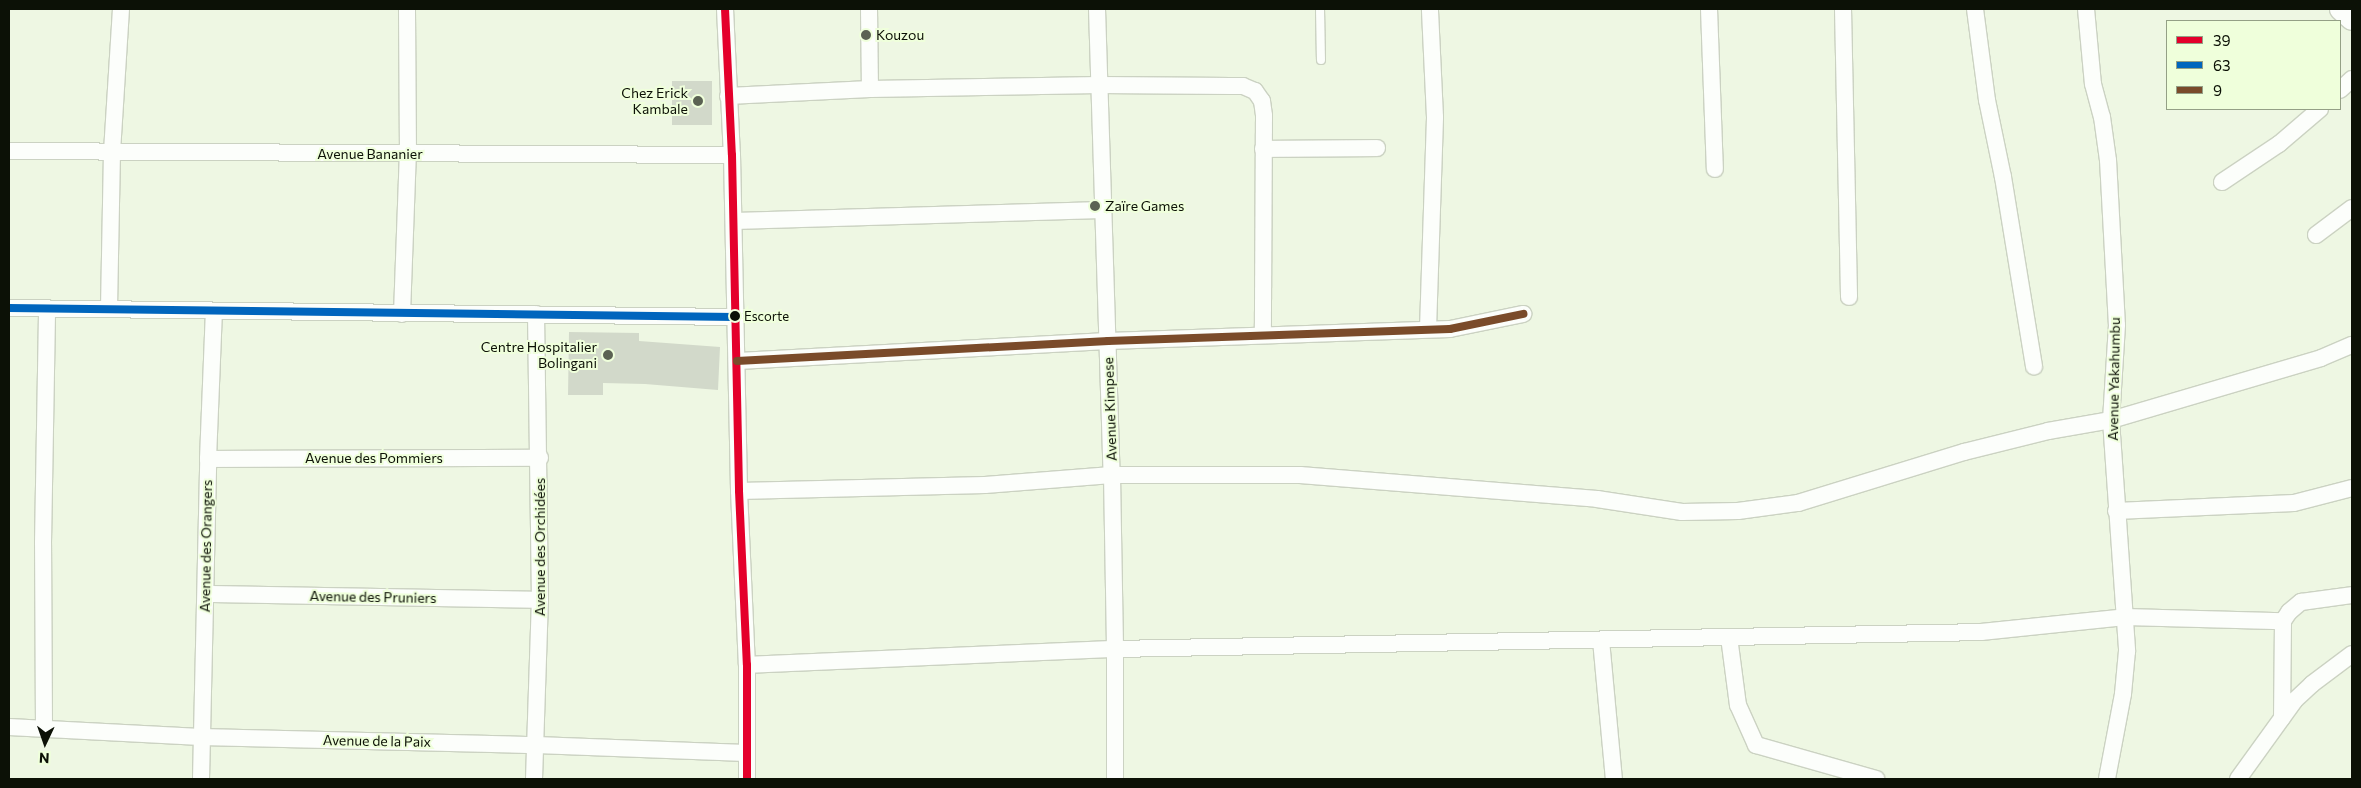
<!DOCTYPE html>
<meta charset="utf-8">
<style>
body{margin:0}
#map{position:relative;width:2361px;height:788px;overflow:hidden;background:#eef7e3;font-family:Commissioner,sans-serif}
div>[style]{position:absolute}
.building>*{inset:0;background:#d2d9ca}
.roads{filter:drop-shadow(1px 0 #cbd2c2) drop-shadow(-1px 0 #cbd2c2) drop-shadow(0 1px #cbd2c2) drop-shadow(0 -1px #cbd2c2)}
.service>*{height:8px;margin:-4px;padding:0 4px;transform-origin:4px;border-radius:4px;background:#fcfefb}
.minor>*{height:16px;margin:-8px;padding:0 8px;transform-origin:8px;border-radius:8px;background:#fcfefb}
.secondary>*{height:22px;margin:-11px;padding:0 11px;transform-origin:11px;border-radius:11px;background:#fcfefb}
.bus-1>*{height:8px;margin:-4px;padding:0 4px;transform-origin:4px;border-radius:4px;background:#e4002b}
.bus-2>*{height:8px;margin:-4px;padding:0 4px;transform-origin:4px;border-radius:4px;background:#0065bd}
.bus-3>*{height:8px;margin:-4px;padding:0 4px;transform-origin:4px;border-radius:4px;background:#7a4b2a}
.dots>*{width:14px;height:14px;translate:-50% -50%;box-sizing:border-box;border:2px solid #efffdb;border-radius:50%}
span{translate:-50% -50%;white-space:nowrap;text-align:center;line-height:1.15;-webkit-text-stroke:4px #efffdb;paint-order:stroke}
.bus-label{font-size:13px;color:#0c1106}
.left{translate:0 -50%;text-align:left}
.poi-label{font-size:14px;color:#0c1106}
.right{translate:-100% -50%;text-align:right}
.street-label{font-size:14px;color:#0c1106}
.frame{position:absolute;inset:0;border:10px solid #0c1106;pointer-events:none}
.legend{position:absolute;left:2166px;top:20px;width:175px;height:90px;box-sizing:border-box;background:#efffdb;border:1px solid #94a086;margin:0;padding:6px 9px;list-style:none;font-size:15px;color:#0c1106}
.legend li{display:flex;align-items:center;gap:10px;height:25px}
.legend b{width:25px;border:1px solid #94a086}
.north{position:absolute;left:20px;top:718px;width:50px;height:50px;-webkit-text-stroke:4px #efffdb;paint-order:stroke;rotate:183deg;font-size:14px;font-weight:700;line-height:20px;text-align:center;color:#0c1106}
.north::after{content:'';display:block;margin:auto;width:18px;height:22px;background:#0c1106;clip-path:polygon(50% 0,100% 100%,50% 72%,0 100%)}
</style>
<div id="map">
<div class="building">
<i style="clip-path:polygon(672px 81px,712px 81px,712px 125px,672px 125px)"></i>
<i style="clip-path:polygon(569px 332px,639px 333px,639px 341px,720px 347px,718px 390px,645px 384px,603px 383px,603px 395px,568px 395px)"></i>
</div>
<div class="roads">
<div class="service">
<i style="left:1320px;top:9px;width:51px;rotate:88.9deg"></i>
</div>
<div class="minor">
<i style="left:725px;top:9px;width:146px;rotate:87.3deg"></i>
<i style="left:732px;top:155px;width:336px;rotate:88.8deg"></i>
<i style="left:739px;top:491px;width:174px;rotate:87.4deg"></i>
<i style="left:747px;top:665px;width:114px;rotate:90deg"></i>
<i style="left:869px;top:9px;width:80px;rotate:89.3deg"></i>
<i style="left:1097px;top:9px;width:466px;rotate:88.2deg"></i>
<i style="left:1112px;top:475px;width:174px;rotate:89deg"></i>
<i style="left:1115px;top:649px;width:130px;rotate:90deg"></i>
<i style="left:1709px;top:9px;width:160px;rotate:87.9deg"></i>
<i style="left:1843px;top:9px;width:288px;rotate:88.8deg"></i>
<i style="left:1975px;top:9px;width:92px;rotate:82.5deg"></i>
<i style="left:1987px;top:100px;width:79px;rotate:78.3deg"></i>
<i style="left:2003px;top:177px;width:192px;rotate:80.7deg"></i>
<i style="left:2086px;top:9px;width:75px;rotate:84.7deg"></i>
<i style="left:2093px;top:84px;width:34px;rotate:75deg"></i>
<i style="left:2102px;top:117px;width:43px;rotate:82.1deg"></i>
<i style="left:2108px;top:160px;width:165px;rotate:86.9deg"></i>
<i style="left:2117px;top:325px;width:95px;rotate:93.6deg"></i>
<i style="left:2111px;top:420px;width:232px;rotate:86deg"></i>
<i style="left:2127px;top:651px;width:43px;rotate:95.3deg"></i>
<i style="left:2123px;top:694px;width:86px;rotate:100.7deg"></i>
<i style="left:2340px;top:90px;width:16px;rotate:-43deg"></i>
<i style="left:728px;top:96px;width:142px;rotate:-2.8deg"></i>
<i style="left:870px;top:89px;width:229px;rotate:-1deg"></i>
<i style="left:1099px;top:85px;width:144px;rotate:0.4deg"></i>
<i style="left:1243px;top:86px;width:13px;rotate:23deg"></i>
<i style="left:1255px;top:91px;width:12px;rotate:55deg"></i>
<i style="left:1262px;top:101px;width:15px;rotate:82deg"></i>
<i style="left:1264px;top:116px;width:218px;rotate:90.3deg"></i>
<i style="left:1263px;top:149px;width:114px;rotate:-0.5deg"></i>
<i style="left:9px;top:151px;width:723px;rotate:0.32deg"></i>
<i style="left:2222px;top:182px;width:69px;rotate:-33.7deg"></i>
<i style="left:2279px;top:144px;width:54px;rotate:-40.5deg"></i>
<i style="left:734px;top:221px;width:368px;rotate:-1.7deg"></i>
<i style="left:2316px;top:235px;width:45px;rotate:-36.9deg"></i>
<i style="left:9px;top:308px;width:726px;rotate:0.71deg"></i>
<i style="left:109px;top:308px;width:156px;rotate:-88.9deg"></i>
<i style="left:112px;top:152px;width:143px;rotate:-86.4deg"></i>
<i style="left:402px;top:314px;width:160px;rotate:-87.9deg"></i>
<i style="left:408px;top:154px;width:145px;rotate:-90.4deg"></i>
<i style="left:1428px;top:329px;width:212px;rotate:-88.1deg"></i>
<i style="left:1435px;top:117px;width:108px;rotate:-92.7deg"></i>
<i style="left:737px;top:361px;width:372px;rotate:-3.1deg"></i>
<i style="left:1108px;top:341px;width:342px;rotate:-2deg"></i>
<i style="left:1450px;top:329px;width:75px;rotate:-11.6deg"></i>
<i style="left:208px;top:459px;width:332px;rotate:-0.2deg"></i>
<i style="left:739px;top:491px;width:246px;rotate:-1.4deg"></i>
<i style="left:985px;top:485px;width:127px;rotate:-4.5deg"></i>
<i style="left:1112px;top:475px;width:188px"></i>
<i style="left:1300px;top:475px;width:298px;rotate:4.6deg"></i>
<i style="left:1597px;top:499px;width:86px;rotate:8.7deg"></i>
<i style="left:1682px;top:512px;width:56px;rotate:-1deg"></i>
<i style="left:1738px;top:511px;width:61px;rotate:-7.6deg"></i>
<i style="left:1798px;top:503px;width:174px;rotate:-17.1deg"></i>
<i style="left:1964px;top:452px;width:87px;rotate:-14deg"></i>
<i style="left:2048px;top:431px;width:64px;rotate:-9.9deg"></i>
<i style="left:2111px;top:420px;width:219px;rotate:-16.4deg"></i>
<i style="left:2321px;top:358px;width:34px;rotate:-23deg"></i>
<i style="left:2116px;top:511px;width:178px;rotate:-2.6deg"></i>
<i style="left:2294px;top:503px;width:60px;rotate:-14.5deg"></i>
<i style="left:206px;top:594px;width:334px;rotate:1deg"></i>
<i style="left:1729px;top:637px;width:69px;rotate:82.5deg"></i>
<i style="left:1738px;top:705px;width:44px;rotate:65.8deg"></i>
<i style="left:1756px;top:745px;width:125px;rotate:15.8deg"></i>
<i style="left:1601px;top:640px;width:140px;rotate:84.7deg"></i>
<i style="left:747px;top:665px;width:368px;rotate:-2.5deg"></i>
<i style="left:1115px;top:649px;width:866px;rotate:-1.12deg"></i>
<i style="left:1981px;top:632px;width:145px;rotate:-5.9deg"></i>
<i style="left:2125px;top:617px;width:158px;rotate:1.5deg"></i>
<i style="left:2282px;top:718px;width:97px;rotate:-89.4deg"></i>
<i style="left:2283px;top:621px;width:11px;rotate:-56deg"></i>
<i style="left:2289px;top:612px;width:16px;rotate:-40deg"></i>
<i style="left:2301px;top:602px;width:51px;rotate:-7.8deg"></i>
<i style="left:9px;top:727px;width:192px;rotate:3deg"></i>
<i style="left:201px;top:737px;width:335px;rotate:1.4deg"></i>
<i style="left:536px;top:745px;width:210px;rotate:2.2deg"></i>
<i style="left:44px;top:728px;width:185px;rotate:-90.3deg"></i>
<i style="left:43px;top:543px;width:235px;rotate:-89deg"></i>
<i style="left:201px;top:779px;width:320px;rotate:-88.7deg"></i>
<i style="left:208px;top:459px;width:147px;rotate:-87.7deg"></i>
<i style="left:534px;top:779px;width:179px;rotate:-88.1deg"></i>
<i style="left:540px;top:600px;width:286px;rotate:-90.8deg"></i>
<i style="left:2238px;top:779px;width:97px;rotate:-54.2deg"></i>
<i style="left:2295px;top:700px;width:23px;rotate:-43deg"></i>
<i style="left:2312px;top:684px;width:50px;rotate:-36.9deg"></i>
</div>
<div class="secondary">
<i style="left:2341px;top:9px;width:15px;rotate:42deg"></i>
</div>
</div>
<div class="bus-1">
<i style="left:725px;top:9px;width:146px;rotate:87.3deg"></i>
<i style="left:732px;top:155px;width:336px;rotate:88.8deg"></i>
<i style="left:739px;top:491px;width:174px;rotate:87.4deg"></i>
<i style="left:747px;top:665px;width:114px;rotate:90deg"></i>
</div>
<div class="bus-2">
<i style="left:9px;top:308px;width:726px;rotate:0.71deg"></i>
</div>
<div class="bus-3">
<i style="left:737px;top:361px;width:372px;rotate:-3.1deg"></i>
<i style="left:1108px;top:341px;width:342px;rotate:-2deg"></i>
<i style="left:1450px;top:329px;width:75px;rotate:-11.6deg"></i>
</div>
<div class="dots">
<i style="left:866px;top:35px;background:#5b6253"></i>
<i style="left:698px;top:101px;background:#5b6253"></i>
<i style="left:1095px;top:206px;background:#5b6253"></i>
<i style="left:735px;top:316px;background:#0c1106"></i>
<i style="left:608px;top:355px;background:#5b6253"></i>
</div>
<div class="bus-label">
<span class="left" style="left:744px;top:316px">Escorte</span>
</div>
<div class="poi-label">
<span class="left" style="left:876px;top:35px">Kouzou</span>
<span class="right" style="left:688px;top:101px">Chez Erick<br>Kambale</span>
<span class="left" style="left:1105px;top:206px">Zaïre Games</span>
<span class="right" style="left:597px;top:355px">Centre Hospitalier<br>Bolingani</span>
</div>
<div class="street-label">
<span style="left:370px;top:154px">Avenue Bananier</span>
<span style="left:2114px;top:379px;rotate:-89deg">Avenue Yakahumbu</span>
<span style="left:1110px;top:409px;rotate:-92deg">Avenue Kimpese</span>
<span style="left:374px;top:458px">Avenue des Pommiers</span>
<span style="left:206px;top:546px;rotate:-89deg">Avenue des Orangers</span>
<span style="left:540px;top:547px;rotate:-90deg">Avenue des Orchidées</span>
<span style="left:373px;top:597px;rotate:1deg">Avenue des Pruniers</span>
<span style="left:377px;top:741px;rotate:1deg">Avenue de la Paix</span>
</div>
<div class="frame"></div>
<ul class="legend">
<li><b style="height:6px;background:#e4002b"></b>39</li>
<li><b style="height:6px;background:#0065bd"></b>63</li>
<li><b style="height:6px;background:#7a4b2a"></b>9</li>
</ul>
<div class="north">N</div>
</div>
